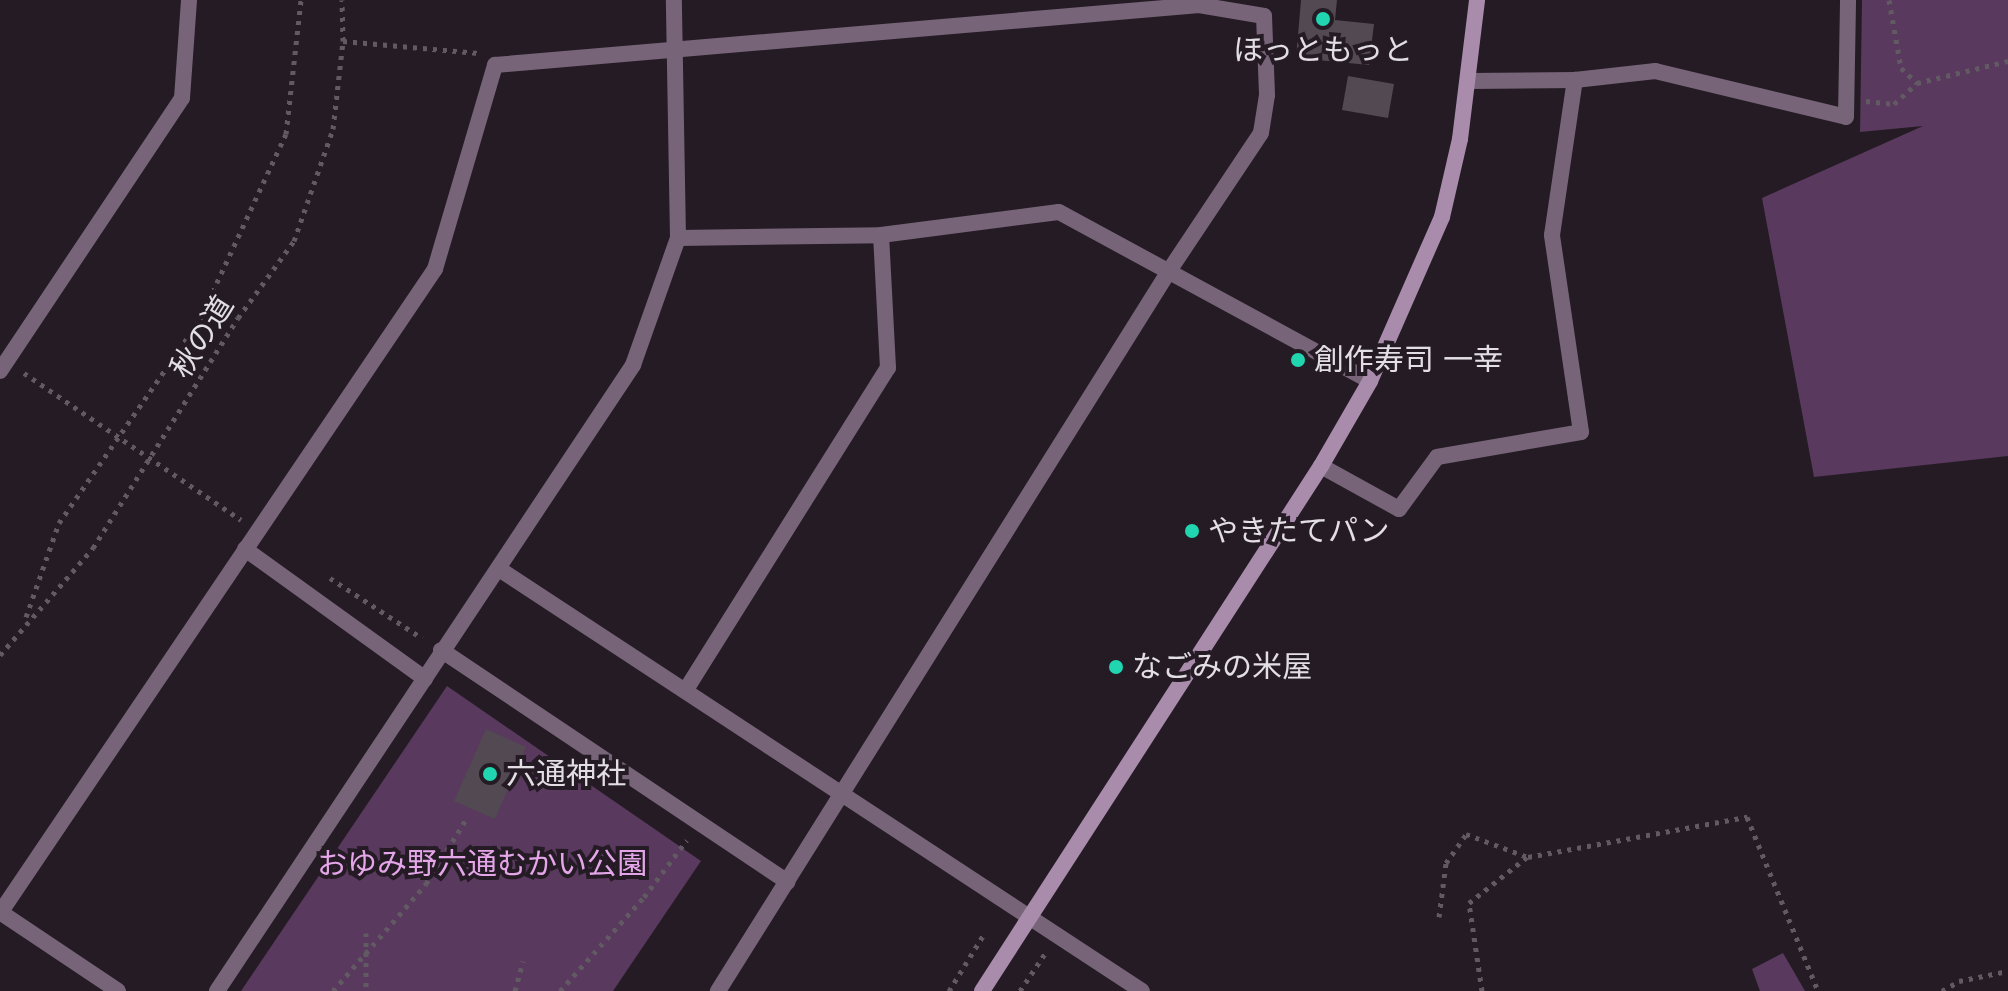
<!DOCTYPE html>
<meta charset="utf-8">
<style>
body{margin:0}
#map{position:relative;width:2008px;height:991px;overflow:hidden;background:#241b24;font-family:Jost,"Noto Sans JP",sans-serif}
div>[style]{position:absolute}
.green>*{inset:0;background:#59395d}
.building>*{inset:0;background:#524953}
.path>*{height:5px;margin-top:-2.5px;transform-origin:0;background:repeating-linear-gradient(90deg,#625a62 0 4px,transparent 0 10px)}
.street>*{height:16px;margin:-8px;padding:0 8px;transform-origin:8px;border-radius:8px;background:#776478}
.secondary>*{height:16px;margin:-8px;padding:0 8px;transform-origin:8px;border-radius:8px;background:#a98cac}
.dots>*{width:22px;height:22px;translate:-50% -50%;box-sizing:border-box;border:4px solid #241b24;border-radius:50%}
span{translate:-50% -50%;white-space:nowrap;text-align:center;line-height:1.15;-webkit-text-stroke:8px #241b24;paint-order:stroke}
.poi-label{font-size:30px;color:#e3dee4}
.left{translate:0 -50%;text-align:left}
.street-label{font-size:30px;color:#e3dee4}
.park-label{font-size:30px;color:#e4a6e9}
</style>
<div id="map">
<div class="green">
<i style="clip-path:polygon(1862px 0,2008px 0,2008px 456px,1814px 477px,1762px 198px,1923px 126px,1860px 132px)"></i>
<i style="clip-path:polygon(447px 686px,701px 861px,613px 991px,241px 991px)"></i>
<i style="clip-path:polygon(1783px 953px,1805px 991px,1760px 991px,1752px 969px)"></i>
</div>
<div class="building">
<i style="clip-path:polygon(1301px 0,1337px 0,1335px 20px,1374px 24px,1369px 65px,1296px 58px)"></i>
<i style="clip-path:polygon(1348px 76px,1394px 84px,1388px 118px,1342px 110px)"></i>
<i style="clip-path:polygon(486px 729px,526px 747px,495px 819px,454px 801px)"></i>
</div>
<div class="path">
<i style="left:1889px;top:0;width:69px;rotate:80deg"></i>
<i style="left:1901px;top:68px;width:22px;rotate:43deg"></i>
<i style="left:343px;top:41px;width:136px;rotate:5.1deg"></i>
<i style="left:1866px;top:101px;width:28px;rotate:6deg"></i>
<i style="left:1894px;top:104px;width:31px;rotate:-42deg"></i>
<i style="left:1917px;top:83px;width:94px;rotate:-13.6deg"></i>
<i style="left:24px;top:373px;width:262px;rotate:34.1deg"></i>
<i style="left:330px;top:578px;width:110px;rotate:33.1deg"></i>
<i style="left:26px;top:617px;width:100px;rotate:-70.7deg"></i>
<i style="left:59px;top:523px;width:248px;rotate:-55.3deg"></i>
<i style="left:200px;top:319px;width:204px;rotate:-65.1deg"></i>
<i style="left:286px;top:134px;width:135px;rotate:-83.6deg"></i>
<i style="left:0;top:655px;width:142px;rotate:-49deg"></i>
<i style="left:93px;top:548px;width:272px;rotate:-57.8deg"></i>
<i style="left:238px;top:318px;width:95px;rotate:-54deg"></i>
<i style="left:294px;top:241px;width:119px;rotate:-70.8deg"></i>
<i style="left:333px;top:129px;width:89px;rotate:-83.5deg"></i>
<i style="left:343px;top:41px;width:41px;rotate:-91.4deg"></i>
<i style="left:1439px;top:917px;width:54px;rotate:-82.6deg"></i>
<i style="left:1446px;top:863px;width:35px;rotate:-55deg"></i>
<i style="left:1466px;top:834px;width:66px;rotate:20.4deg"></i>
<i style="left:1528px;top:857px;width:223px;rotate:-10.4deg"></i>
<i style="left:1747px;top:817px;width:188px;rotate:67.8deg"></i>
<i style="left:366px;top:933px;width:58px;rotate:90deg"></i>
<i style="left:333px;top:991px;width:142px;rotate:-49deg"></i>
<i style="left:426px;top:884px;width:78px;rotate:-58.2deg"></i>
<i style="left:515px;top:991px;width:31px;rotate:-75deg"></i>
<i style="left:560px;top:991px;width:126px;rotate:-48.2deg"></i>
<i style="left:644px;top:897px;width:71px;rotate:-53deg"></i>
<i style="left:949px;top:991px;width:67px;rotate:-58.4deg"></i>
<i style="left:1020px;top:991px;width:47px;rotate:-56.3deg"></i>
<i style="left:1482px;top:991px;width:89px;rotate:-98.4deg"></i>
<i style="left:1469px;top:903px;width:74px;rotate:-38.4deg"></i>
<i style="left:1942px;top:991px;width:20px;rotate:-30deg"></i>
<i style="left:1959px;top:981px;width:50px;rotate:-11.5deg"></i>
</div>
<div class="street">
<i style="left:1469px;top:81px;width:106px;rotate:-0.5deg"></i>
<i style="left:1575px;top:80px;width:81px;rotate:-6.4deg"></i>
<i style="left:1655px;top:71px;width:196px;rotate:13.5deg"></i>
<i style="left:1846px;top:117px;width:117px;rotate:-89deg"></i>
<i style="left:678px;top:238px;width:203px;rotate:-0.8deg"></i>
<i style="left:881px;top:235px;width:179px;rotate:-7.4deg"></i>
<i style="left:1059px;top:212px;width:354px;rotate:28.5deg"></i>
<i style="left:0;top:371px;width:328px;rotate:-56.3deg"></i>
<i style="left:182px;top:98px;width:98px;rotate:-85.9deg"></i>
<i style="left:1321px;top:466px;width:89px;rotate:28.9deg"></i>
<i style="left:1399px;top:509px;width:64px;rotate:-53.8deg"></i>
<i style="left:1437px;top:457px;width:146px;rotate:-9.8deg"></i>
<i style="left:1581px;top:432px;width:199px;rotate:-98.4deg"></i>
<i style="left:1552px;top:235px;width:157px;rotate:-81.6deg"></i>
<i style="left:245px;top:549px;width:222px;rotate:35.8deg"></i>
<i style="left:499px;top:569px;width:769px;rotate:33.28deg"></i>
<i style="left:441px;top:650px;width:417px;rotate:33.8deg"></i>
<i style="left:687px;top:688px;width:378px;rotate:-57.9deg"></i>
<i style="left:888px;top:368px;width:133px;rotate:-93deg"></i>
<i style="left:0;top:912px;width:142px;rotate:33.8deg"></i>
<i style="left:0;top:913px;width:777px;rotate:-55.96deg"></i>
<i style="left:435px;top:269px;width:213px;rotate:-73.6deg"></i>
<i style="left:495px;top:65px;width:707px;rotate:-4.87deg"></i>
<i style="left:1199px;top:5px;width:66px;rotate:9.6deg"></i>
<i style="left:1264px;top:16px;width:79px;rotate:87.8deg"></i>
<i style="left:1267px;top:95px;width:38px;rotate:99deg"></i>
<i style="left:1261px;top:133px;width:166px;rotate:123.7deg"></i>
<i style="left:1169px;top:271px;width:850px;rotate:122.06deg"></i>
<i style="left:217px;top:991px;width:752px;rotate:-56.39deg"></i>
<i style="left:633px;top:365px;width:135px;rotate:-70.5deg"></i>
<i style="left:678px;top:238px;width:238px;rotate:-91deg"></i>
</div>
<div class="secondary">
<i style="left:982px;top:991px;width:625px;rotate:-57.15deg"></i>
<i style="left:1321px;top:466px;width:98px;rotate:-60deg"></i>
<i style="left:1370px;top:381px;width:179px;rotate:-66.3deg"></i>
<i style="left:1442px;top:217px;width:80px;rotate:-77deg"></i>
<i style="left:1460px;top:139px;width:140px;rotate:-83deg"></i>
</div>
<div class="dots">
<i style="left:1323px;top:19px;background:#20d5b0"></i>
<i style="left:1298px;top:360px;background:#20d5b0"></i>
<i style="left:1192px;top:531px;background:#20d5b0"></i>
<i style="left:1116px;top:667px;background:#20d5b0"></i>
<i style="left:490px;top:774px;background:#20d5b0"></i>
</div>
<div class="poi-label">
<span style="left:1323px;top:50px">ほっともっと</span>
<span class="left" style="left:1314px;top:360px">創作寿司 一幸</span>
<span class="left" style="left:1208px;top:531px">やきたてパン</span>
<span class="left" style="left:1132px;top:667px">なごみの米屋</span>
<span class="left" style="left:506px;top:774px">六通神社</span>
</div>
<div class="street-label">
<span style="left:202px;top:337px;rotate:-58deg">秋の道</span>
</div>
<div class="park-label">
<span style="left:482px;top:864px">おゆみ野六通むかい公園</span>
</div>
</div>
